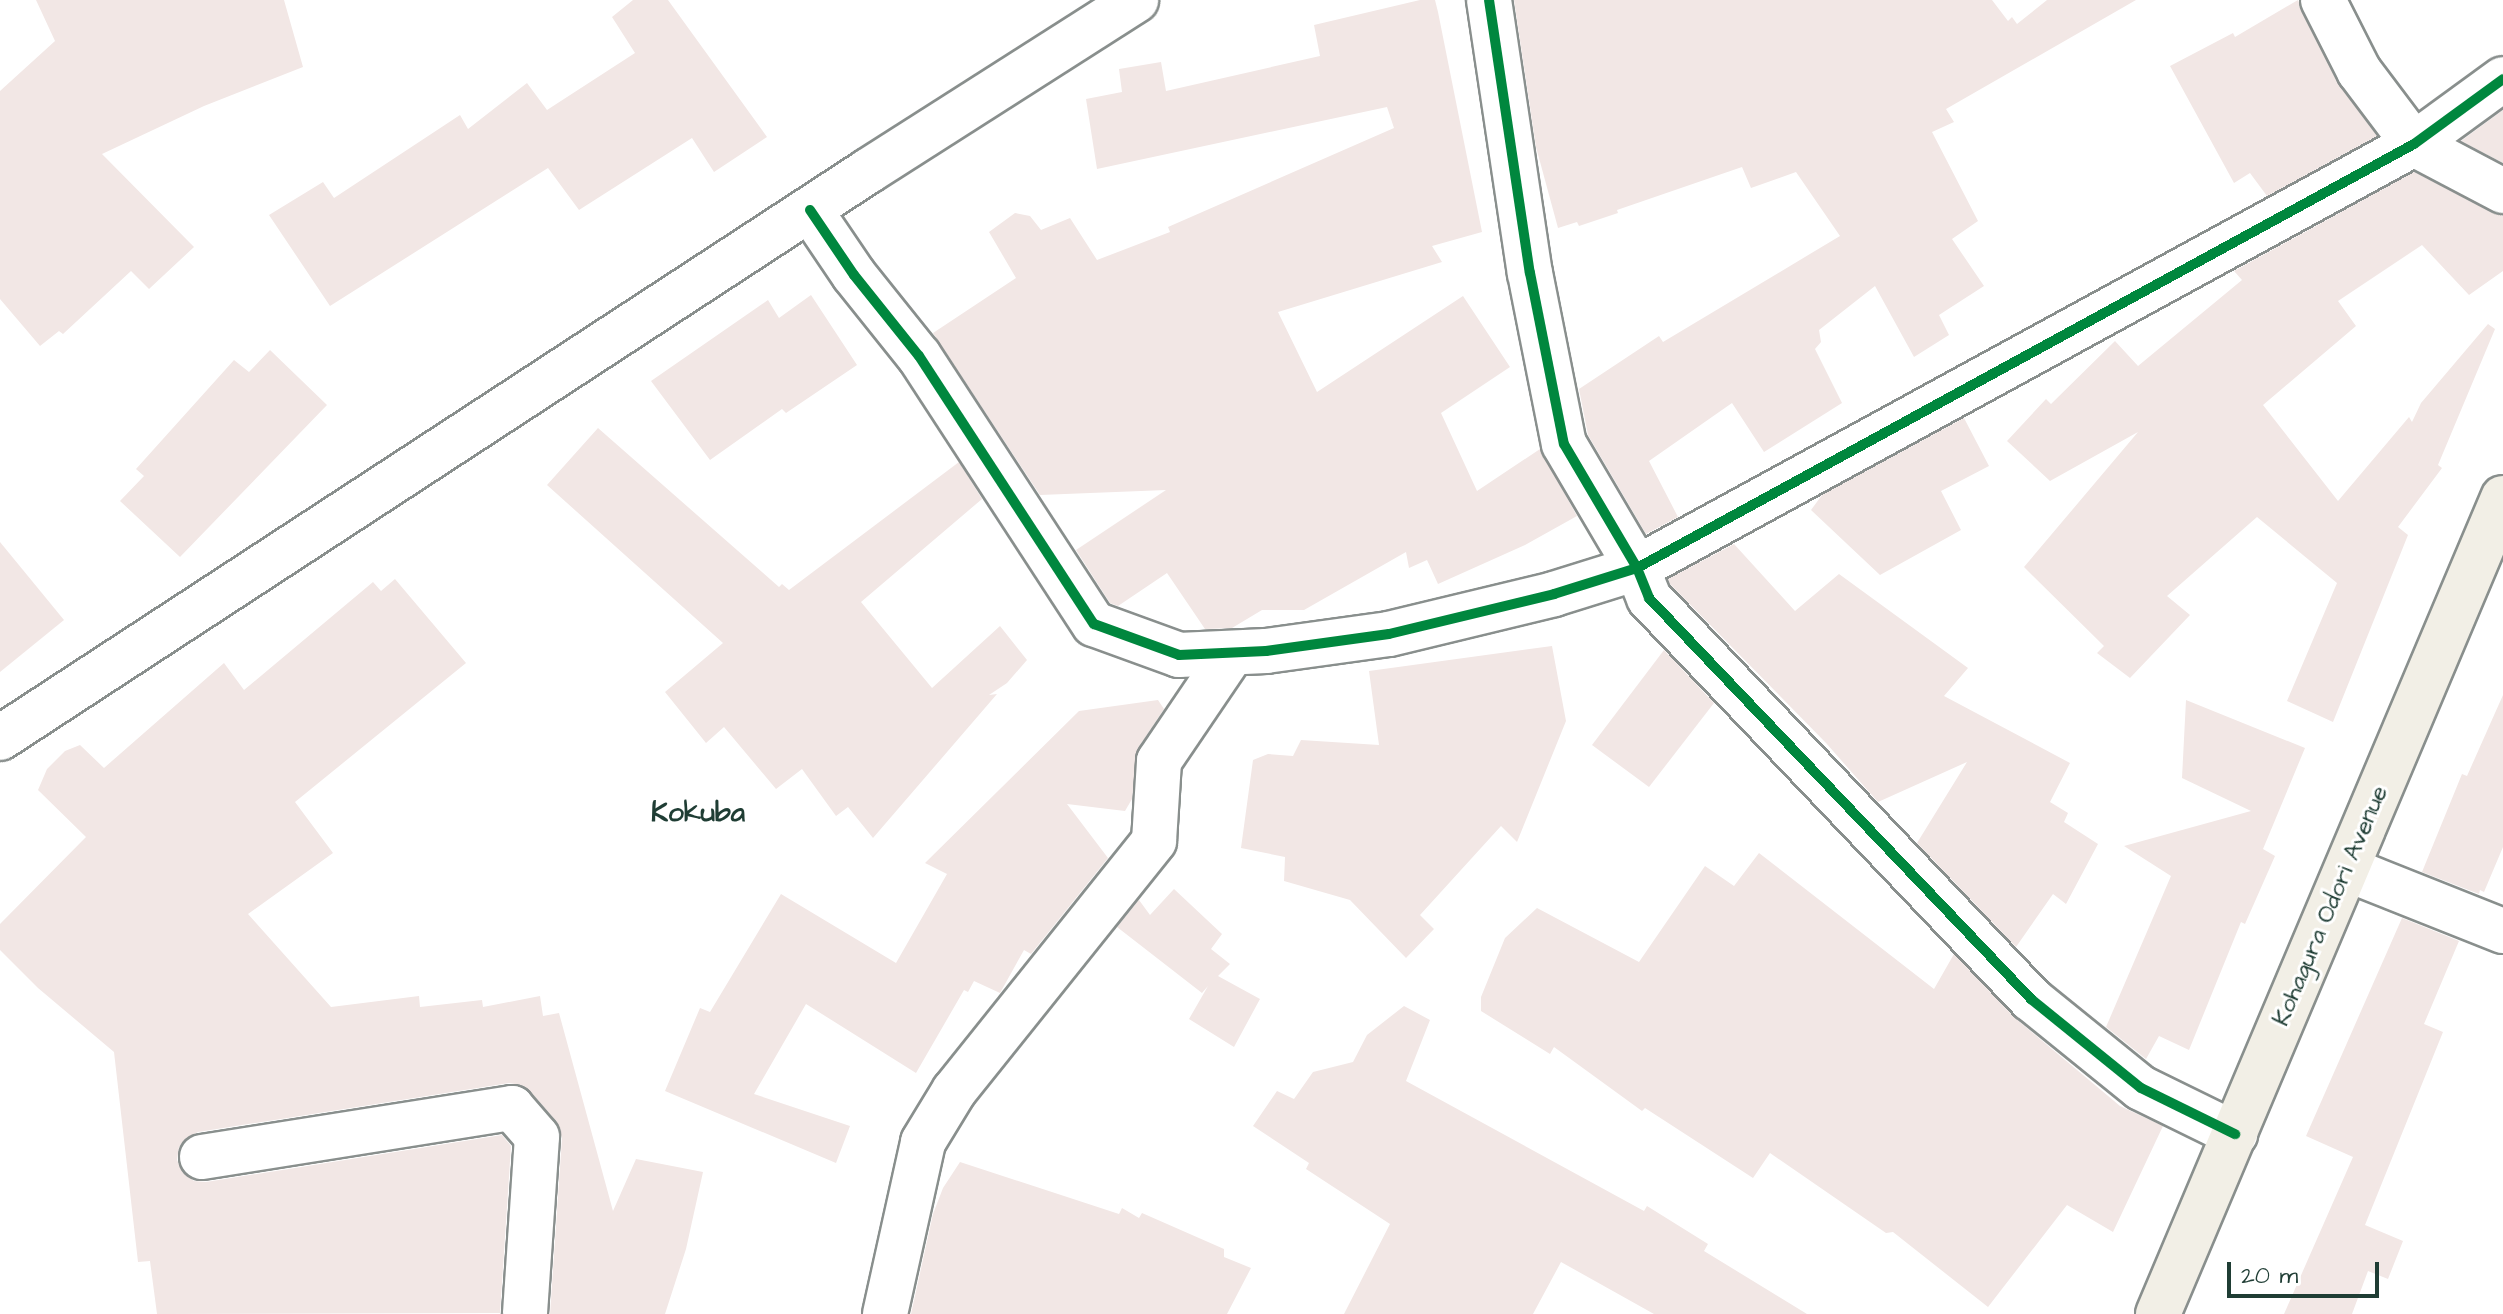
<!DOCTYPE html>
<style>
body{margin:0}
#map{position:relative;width:2503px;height:1314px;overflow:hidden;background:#fff;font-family:"Architects Daughter",sans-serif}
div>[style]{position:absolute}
.building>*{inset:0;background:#f2e7e5}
.roads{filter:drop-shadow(2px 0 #898f8d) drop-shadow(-2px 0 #898f8d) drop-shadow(0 2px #898f8d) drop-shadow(0 -2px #898f8d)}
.street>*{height:44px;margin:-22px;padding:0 22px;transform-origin:22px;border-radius:22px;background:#fff}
.secondary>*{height:44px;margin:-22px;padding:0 22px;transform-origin:22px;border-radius:22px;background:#fff}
.highway>*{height:44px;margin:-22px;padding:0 22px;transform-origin:22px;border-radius:22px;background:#f2efe6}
.cycleway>*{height:10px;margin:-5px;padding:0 5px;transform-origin:5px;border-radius:5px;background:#00873e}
span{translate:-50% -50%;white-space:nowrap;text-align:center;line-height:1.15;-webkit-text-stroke:6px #fff;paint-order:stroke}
.street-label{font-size:24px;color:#1f3d34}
.quarter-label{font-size:28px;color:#1f3d34;font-weight:700}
.scale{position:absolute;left:2227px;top:1262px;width:152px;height:36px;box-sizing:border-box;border:4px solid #1f3d34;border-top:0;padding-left:10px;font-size:24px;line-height:28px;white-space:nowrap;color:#1f3d34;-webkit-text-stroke:6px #fff;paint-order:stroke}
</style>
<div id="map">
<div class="building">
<i style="clip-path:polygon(36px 0,284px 0,303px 67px,204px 106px,102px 154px,194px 247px,149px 289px,131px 271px,63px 334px,59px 331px,40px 346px,0 299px,0 91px,55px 41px)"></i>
<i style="clip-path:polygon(633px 0,668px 0,767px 137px,714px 172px,692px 138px,579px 210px,548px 168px,330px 306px,269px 215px,323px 182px,334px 198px,460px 115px,468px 129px,527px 83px,547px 110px,635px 53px,612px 17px)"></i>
<i style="clip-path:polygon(1420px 0,1435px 0,1438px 12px,1482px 232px,1432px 246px,1442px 262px,1278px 312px,1317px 392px,1463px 296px,1510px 367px,1441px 413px,1477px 491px,1540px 449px,1577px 516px,1525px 545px,1438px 584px,1427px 560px,1409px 568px,1406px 552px,1304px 610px,1262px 610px,1232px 628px,1205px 629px,1167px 573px,1118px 606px,1110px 603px,1076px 550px,1166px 490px,1040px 495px,933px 333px,1016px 278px,989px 232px,1015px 213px,1030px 216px,1041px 230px,1070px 218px,1097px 260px,1170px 232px,1168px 227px,1394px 128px,1387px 107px,1097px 169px,1086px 99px,1122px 92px,1119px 69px,1161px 62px,1166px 91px,1320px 56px,1314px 25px)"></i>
<i style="clip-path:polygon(1514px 0,1992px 0,2008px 21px,2012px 17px,2017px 24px,2047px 0,2136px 0,1946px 109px,1954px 122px,1932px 132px,1978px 221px,1952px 239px,1984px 286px,1939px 315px,1949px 335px,1914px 357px,1875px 286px,1819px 330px,1821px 342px,1815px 349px,1842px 403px,1764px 452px,1732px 403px,1649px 461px,1678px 517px,1646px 534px,1588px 435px,1579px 389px,1659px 336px,1663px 342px,1840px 236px,1796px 172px,1751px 188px,1742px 167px,1617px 210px,1618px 213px,1579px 226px,1577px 222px,1558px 228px,1536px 147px)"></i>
<i style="clip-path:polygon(2298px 0,2337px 82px,2377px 136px,2267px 196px,2250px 173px,2234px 183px,2170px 66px,2233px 33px,2235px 37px)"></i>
<i style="clip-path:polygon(2503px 110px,2503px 163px,2461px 141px)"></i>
<i style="clip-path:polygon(2414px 172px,2503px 216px,2503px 271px,2469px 295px,2422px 245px,2338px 301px,2356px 326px,2263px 405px,2338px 501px,2409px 417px,2412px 422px,2421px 403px,2488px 324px,2495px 329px,2438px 465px,2442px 468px,2398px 527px,2408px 535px,2333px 722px,2287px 701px,2337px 583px,2257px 517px,2167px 596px,2190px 615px,2130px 678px,2097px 653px,2104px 646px,2024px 567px,2138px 432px,2050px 481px,2007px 441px,2046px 399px,2051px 404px,2115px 341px,2138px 366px,2242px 280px,2234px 271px)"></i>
<i style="clip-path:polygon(811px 295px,857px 365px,786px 413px,782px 409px,710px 460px,651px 381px,768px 300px,779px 318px)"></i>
<i style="clip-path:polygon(270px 350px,327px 405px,180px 557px,120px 501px,144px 476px,136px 469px,234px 360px,249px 372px)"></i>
<i style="clip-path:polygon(1964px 418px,1989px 466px,1941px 491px,1961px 530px,1880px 575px,1811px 510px,1822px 495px)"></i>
<i style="clip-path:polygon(598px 428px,779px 587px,782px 584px,789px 590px,959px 462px,982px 499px,861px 602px,932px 688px,1000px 626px,1027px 660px,1007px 683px,989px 695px,997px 694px,873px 838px,848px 807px,836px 816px,802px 769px,776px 789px,724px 727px,706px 743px,665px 692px,723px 643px,547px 485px)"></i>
<i style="clip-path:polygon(0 542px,64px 620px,0 672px)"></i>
<i style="clip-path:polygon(1734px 544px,1795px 611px,1839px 574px,1968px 668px,1944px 696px,2070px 763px,2050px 802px,2068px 813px,2064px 822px,2098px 844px,2066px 904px,2053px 894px,2016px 947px,1917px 843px,1967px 762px,1878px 802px,1826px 743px,1670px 584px,1668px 579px)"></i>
<i style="clip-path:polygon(395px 579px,466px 663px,295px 802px,333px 853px,248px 914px,331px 1007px,419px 996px,420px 1007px,482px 1000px,483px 1007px,540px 996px,543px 1016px,559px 1013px,613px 1211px,636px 1159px,703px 1172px,686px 1249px,665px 1314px,550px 1314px,562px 1138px,556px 1121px,531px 1092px,521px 1085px,509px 1083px,198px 1132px,186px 1138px,179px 1147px,177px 1160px,183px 1173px,194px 1181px,206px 1182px,502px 1135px,511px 1146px,500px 1313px,157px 1314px,150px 1261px,138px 1262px,114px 1052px,38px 988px,0 950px,0 924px,86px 837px,38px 790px,47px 769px,65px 751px,80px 745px,104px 768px,224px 663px,244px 690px,373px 582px,381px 591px)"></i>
<i style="clip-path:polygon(1552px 646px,1566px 721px,1517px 842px,1501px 826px,1420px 915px,1434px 929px,1406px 958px,1350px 900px,1284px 881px,1285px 857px,1241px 848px,1253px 760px,1268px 754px,1293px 756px,1301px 740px,1379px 745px,1369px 671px)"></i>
<i style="clip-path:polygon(1664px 650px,1714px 703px,1649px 787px,1592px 745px)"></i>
<i style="clip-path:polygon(2503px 695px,2503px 847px,2484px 892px,2480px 890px,2479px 894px,2422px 872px,2462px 774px,2467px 776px)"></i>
<i style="clip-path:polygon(1158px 700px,1164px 709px,1138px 748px,1132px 799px,1125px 811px,1067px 804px,1108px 858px,1031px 954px,1024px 950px,1000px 993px,974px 981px,968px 992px,964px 990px,916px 1073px,806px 1004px,754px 1094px,850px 1126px,836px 1163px,665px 1091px,700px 1008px,710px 1012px,781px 894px,896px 963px,947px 874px,925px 863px,1079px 711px)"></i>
<i style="clip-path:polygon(2186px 700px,2305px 748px,2263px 849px,2275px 856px,2245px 924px,2241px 922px,2189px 1050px,2159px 1036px,2146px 1059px,2106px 1027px,2171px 876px,2124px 846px,2251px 811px,2182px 778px)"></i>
<i style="clip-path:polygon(1759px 853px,1934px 989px,1954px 954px,2015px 1018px,2120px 1106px,2163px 1126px,2113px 1232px,2067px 1205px,1988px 1307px,1893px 1232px,1886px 1233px,1770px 1153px,1753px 1178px,1645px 1108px,1642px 1111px,1554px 1047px,1550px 1054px,1481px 1011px,1481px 997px,1505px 938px,1537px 908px,1639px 962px,1705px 866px,1734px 886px)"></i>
<i style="clip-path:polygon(1174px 889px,1222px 934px,1211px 949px,1230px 964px,1218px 976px,1260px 999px,1234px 1047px,1189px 1019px,1208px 986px,1202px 993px,1117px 927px,1139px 900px,1150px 915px)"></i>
<i style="clip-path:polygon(2402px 918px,2459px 941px,2424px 1024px,2443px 1032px,2365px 1225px,2403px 1241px,2388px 1279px,2368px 1271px,2352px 1314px,2284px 1314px,2353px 1157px,2306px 1136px)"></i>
<i style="clip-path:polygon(1404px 1006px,1430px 1020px,1406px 1081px,1644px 1211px,1647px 1206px,1708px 1244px,1704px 1251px,1807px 1314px,1654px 1314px,1561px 1262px,1533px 1314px,1344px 1314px,1390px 1224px,1306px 1169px,1309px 1163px,1253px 1126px,1277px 1091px,1294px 1099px,1313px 1072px,1353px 1062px,1367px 1035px)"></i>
<i style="clip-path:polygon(960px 1162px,1119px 1214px,1122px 1208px,1139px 1218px,1142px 1213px,1224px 1249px,1224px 1257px,1251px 1268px,1227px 1314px,911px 1314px,933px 1214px,943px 1188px)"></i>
</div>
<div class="roads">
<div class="street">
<i style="left:1489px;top:0;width:276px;rotate:81.5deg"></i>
<i style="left:1530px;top:273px;width:174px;rotate:78.8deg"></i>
<i style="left:1564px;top:444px;width:144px;rotate:59.5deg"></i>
<i style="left:1637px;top:568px;width:32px;rotate:68deg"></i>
<i style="left:1649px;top:598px;width:554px;rotate:46.39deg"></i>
<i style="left:2031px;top:999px;width:141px;rotate:39deg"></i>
<i style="left:2141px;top:1088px;width:105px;rotate:26.1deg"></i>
<i style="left:2323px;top:0;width:80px;rotate:63.1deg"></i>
<i style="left:2359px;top:71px;width:91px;rotate:53deg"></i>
<i style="left:2414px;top:144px;width:101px;rotate:27.8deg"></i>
<i style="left:810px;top:210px;width:78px;rotate:55.9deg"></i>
<i style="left:854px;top:275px;width:104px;rotate:51.3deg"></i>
<i style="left:919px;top:356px;width:320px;rotate:56.9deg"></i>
<i style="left:1094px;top:624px;width:90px;rotate:20deg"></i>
<i style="left:1179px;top:655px;width:87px;rotate:-2.6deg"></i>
<i style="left:1266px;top:651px;width:124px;rotate:-7.9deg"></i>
<i style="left:1389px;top:634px;width:170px;rotate:-13.6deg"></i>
<i style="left:1554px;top:594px;width:87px;rotate:-17.4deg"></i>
<i style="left:1637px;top:568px;width:885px;rotate:-28.62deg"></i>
<i style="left:2414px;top:144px;width:110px;rotate:-36.1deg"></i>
<i style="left:2347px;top:869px;width:168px;rotate:21.7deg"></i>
<i style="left:202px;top:1157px;width:314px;rotate:-9deg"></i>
<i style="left:512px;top:1108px;width:38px;rotate:49deg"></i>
<i style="left:537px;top:1137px;width:177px;rotate:93.9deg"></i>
<i style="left:885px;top:1314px;width:176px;rotate:-77.5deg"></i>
<i style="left:923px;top:1142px;width:60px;rotate:-58.7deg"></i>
<i style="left:954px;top:1091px;width:320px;rotate:-51.3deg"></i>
<i style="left:1154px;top:841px;width:80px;rotate:-86.4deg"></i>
<i style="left:1159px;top:761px;width:130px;rotate:-55.9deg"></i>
</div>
<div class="secondary">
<i style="left:0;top:738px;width:1037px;rotate:-33.15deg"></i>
<i style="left:868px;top:171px;width:318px;rotate:-32.5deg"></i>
</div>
<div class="highway">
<i style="left:2158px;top:1314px;width:886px;rotate:-67.08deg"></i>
</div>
</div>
<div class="cycleway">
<i style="left:1489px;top:0;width:276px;rotate:81.5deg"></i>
<i style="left:1530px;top:273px;width:174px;rotate:78.8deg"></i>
<i style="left:1564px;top:444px;width:144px;rotate:59.5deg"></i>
<i style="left:1637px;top:568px;width:32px;rotate:68deg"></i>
<i style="left:1649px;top:598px;width:554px;rotate:46.39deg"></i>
<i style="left:2031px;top:999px;width:141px;rotate:39deg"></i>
<i style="left:2141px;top:1088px;width:105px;rotate:26.1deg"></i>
<i style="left:810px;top:210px;width:78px;rotate:55.9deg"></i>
<i style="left:854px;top:275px;width:104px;rotate:51.3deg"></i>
<i style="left:919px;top:356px;width:320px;rotate:56.9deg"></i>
<i style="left:1094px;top:624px;width:90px;rotate:20deg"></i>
<i style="left:1179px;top:655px;width:87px;rotate:-2.6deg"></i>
<i style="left:1266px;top:651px;width:124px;rotate:-7.9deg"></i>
<i style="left:1389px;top:634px;width:170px;rotate:-13.6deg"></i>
<i style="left:1554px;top:594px;width:87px;rotate:-17.4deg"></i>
<i style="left:1637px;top:568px;width:885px;rotate:-28.62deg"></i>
<i style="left:2414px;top:144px;width:110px;rotate:-36.1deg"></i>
</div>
<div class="street-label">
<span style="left:2331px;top:906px;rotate:-67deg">Kohagura Odori Avenue</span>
</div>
<div class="quarter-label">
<span style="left:698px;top:813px">Kokuba</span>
</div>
<div class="scale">20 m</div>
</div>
